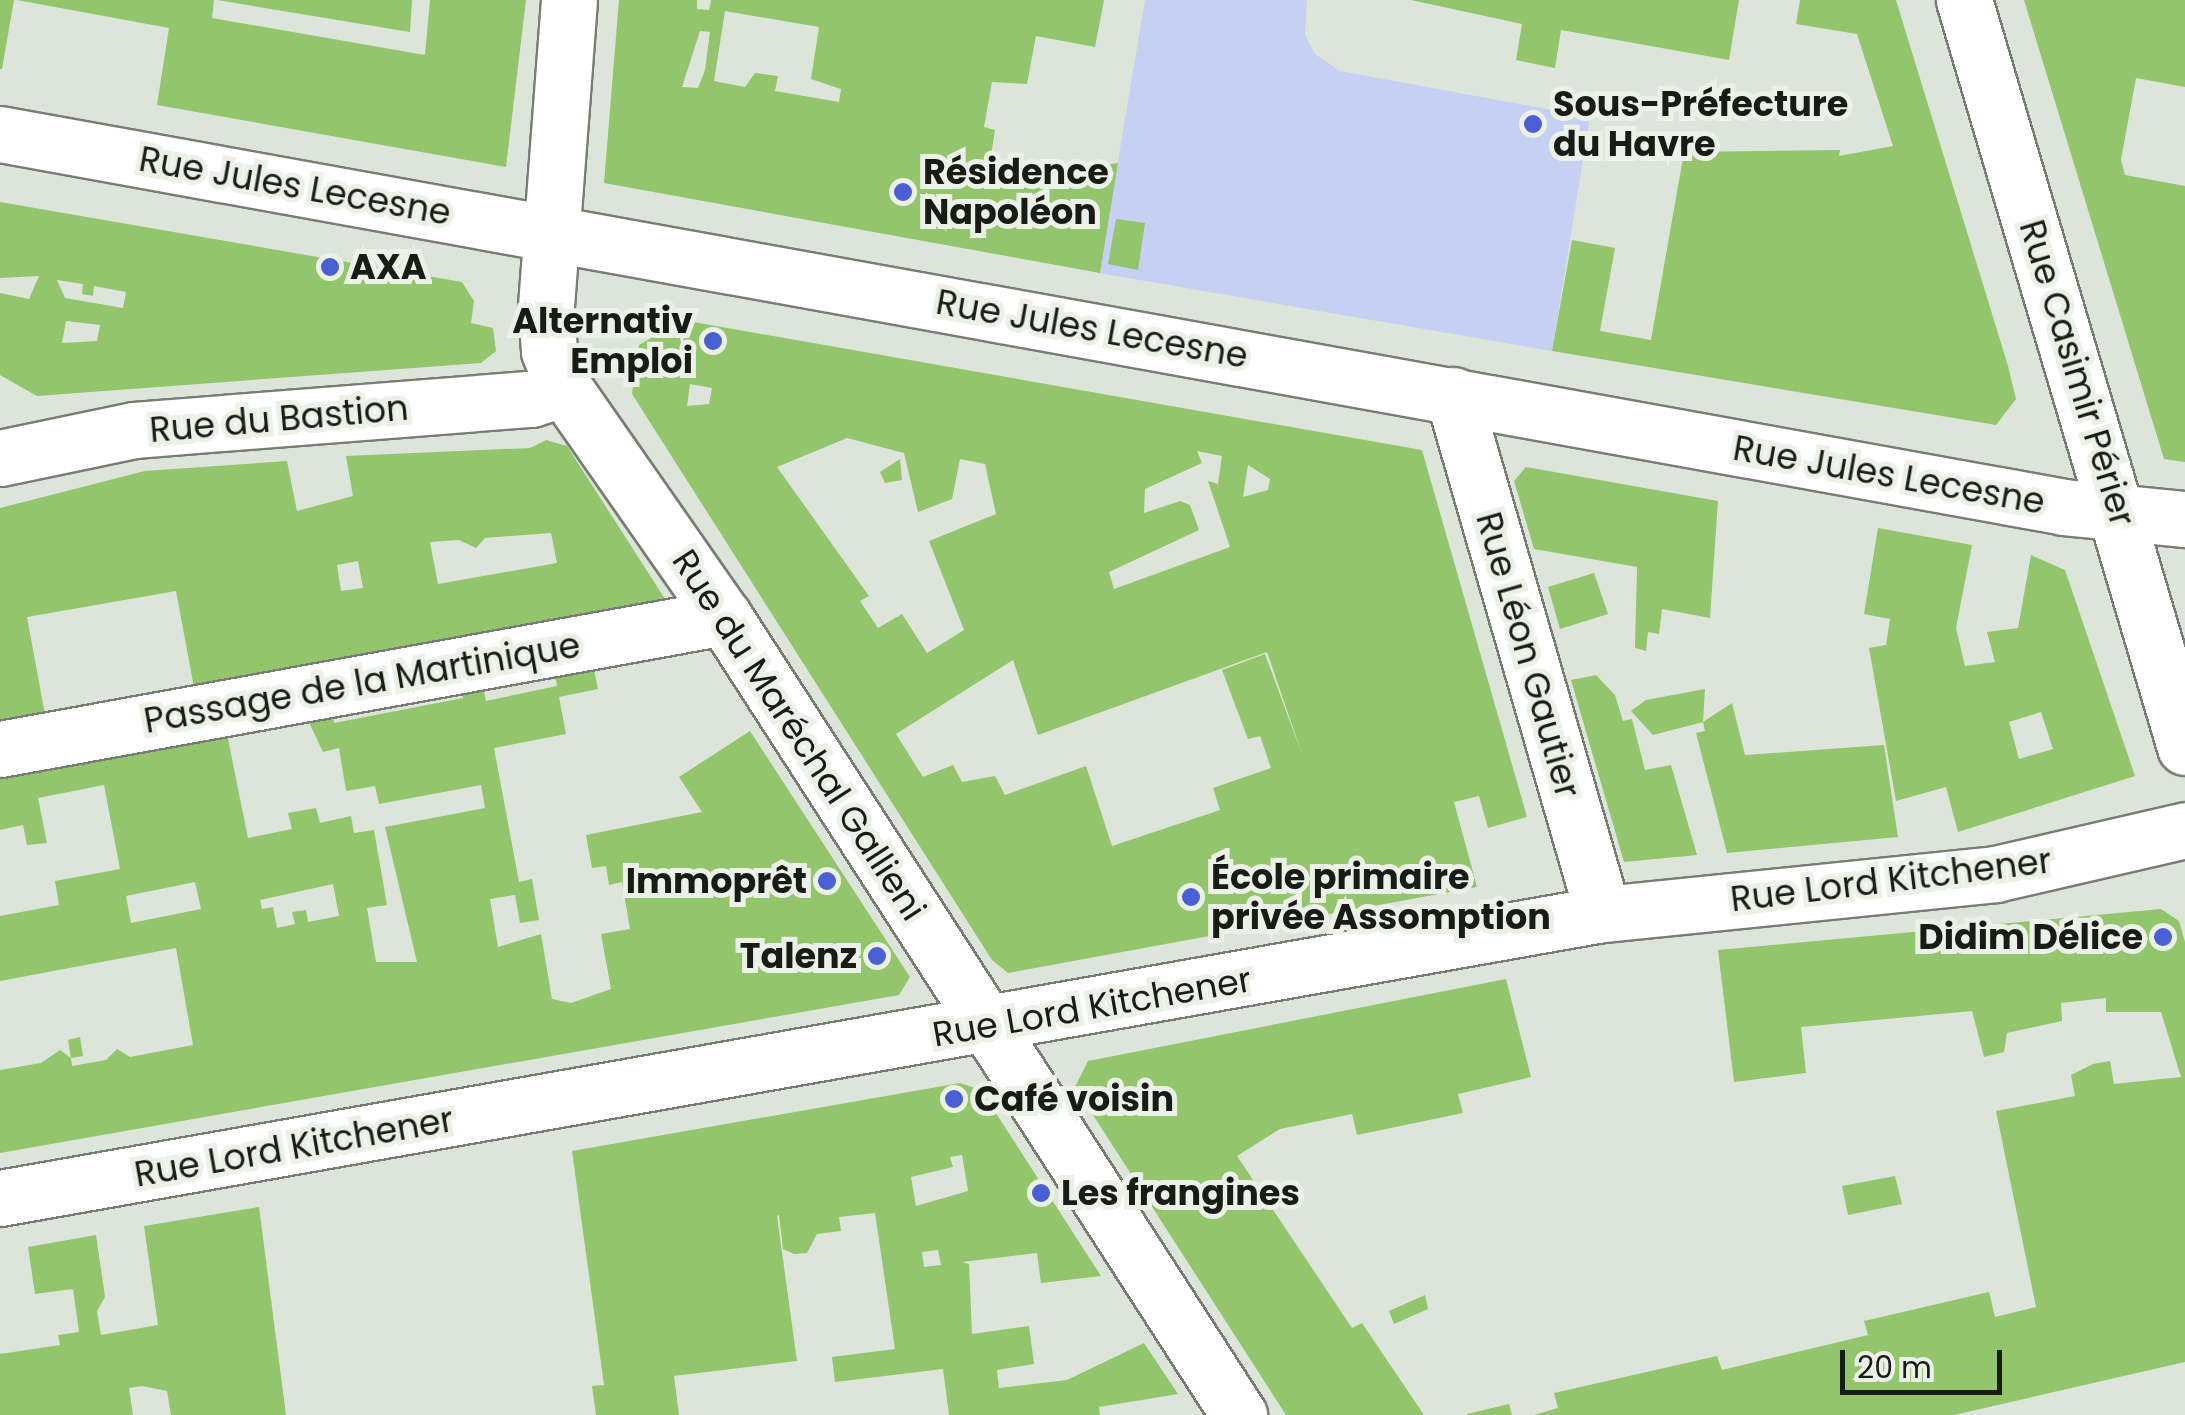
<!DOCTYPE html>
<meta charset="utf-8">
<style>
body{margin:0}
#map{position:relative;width:2185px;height:1415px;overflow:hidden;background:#dde4d9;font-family:Poppins,sans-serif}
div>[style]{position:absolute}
.green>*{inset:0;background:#c5d0f2}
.building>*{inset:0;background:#93c56d}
.roads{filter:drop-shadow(2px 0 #787d74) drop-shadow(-2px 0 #787d74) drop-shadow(0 2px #787d74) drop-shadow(0 -2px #787d74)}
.minor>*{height:55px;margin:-27.5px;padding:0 27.5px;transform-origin:27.5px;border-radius:27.5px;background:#fff}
.dots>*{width:28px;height:28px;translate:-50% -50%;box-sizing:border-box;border:5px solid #ebf1e6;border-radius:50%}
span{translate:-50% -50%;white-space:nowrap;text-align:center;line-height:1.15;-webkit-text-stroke:10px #ebf1e6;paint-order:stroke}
.poi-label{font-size:35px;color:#191b17;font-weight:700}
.left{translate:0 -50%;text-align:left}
.right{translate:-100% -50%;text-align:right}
.street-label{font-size:35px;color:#191b17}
.scale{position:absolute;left:1840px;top:1350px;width:162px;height:45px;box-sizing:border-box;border:5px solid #191b17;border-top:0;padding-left:12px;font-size:30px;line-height:35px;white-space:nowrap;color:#191b17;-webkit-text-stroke:8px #ebf1e6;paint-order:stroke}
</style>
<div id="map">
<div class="green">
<i style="clip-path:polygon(1145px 0,1307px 0,1305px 34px,1315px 54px,1340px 71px,1590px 117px,1552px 351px,1099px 273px)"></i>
</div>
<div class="building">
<i style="clip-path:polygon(0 0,14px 0,2px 69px,0 69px)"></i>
<i style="clip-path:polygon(17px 0,214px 0,212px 18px,425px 55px,430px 0,526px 0,506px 167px,157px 105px,169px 28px)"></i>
<i style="clip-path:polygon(217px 0,412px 0,410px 32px)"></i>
<i style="clip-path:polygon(evenodd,619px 0,697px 0,697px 9px,709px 10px,711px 0,1104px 0,1095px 47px,1036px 36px,1027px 84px,992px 82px,984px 127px,995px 130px,990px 162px,1093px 179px,1095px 166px,1118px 163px,1100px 273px,604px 183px,619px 0,725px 11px,819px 27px,811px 79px,841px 89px,839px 102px,775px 91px,778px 76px,755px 73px,745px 87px,714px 81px,725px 11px,619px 0,700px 31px,710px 32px,705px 70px,698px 88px,682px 87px,700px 31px)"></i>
<i style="clip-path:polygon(1411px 0,1739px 0,1729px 60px,1561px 30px,1555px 68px,1516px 60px,1522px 24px)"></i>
<i style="clip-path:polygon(1800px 0,1896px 0,2008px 366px,2016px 399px,1996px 425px,1552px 351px,1572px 240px,1615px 248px,1600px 331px,1651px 340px,1684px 152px,1840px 150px,1839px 156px,1893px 146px,1857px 34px,1796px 24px)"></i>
<i style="clip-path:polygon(2024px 0,2185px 0,2185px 87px,2136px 78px,2121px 160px,2125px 175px,2185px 186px,2185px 462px,2164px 459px)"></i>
<i style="clip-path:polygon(evenodd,0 202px,462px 282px,474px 301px,471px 323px,493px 328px,496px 351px,481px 363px,37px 396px,0 375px,0 293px,29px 299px,39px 276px,0 278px,0 202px,57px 280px,83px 284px,82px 294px,93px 296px,94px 286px,126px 292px,123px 308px,65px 298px,57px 280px,0 202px,66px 321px,100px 325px,97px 341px,62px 343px,66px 321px)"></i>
<i style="clip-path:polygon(1116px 219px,1145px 223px,1138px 270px,1108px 264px)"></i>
<i style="clip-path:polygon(evenodd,682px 320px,1422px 450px,1527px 817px,1488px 828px,1479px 796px,1454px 802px,1477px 887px,1008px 973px,992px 960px,632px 394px,639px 345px,682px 320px,690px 384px,712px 388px,709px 404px,687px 406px,690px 384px,682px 320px,847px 438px,904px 453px,918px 512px,952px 499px,960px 459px,985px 464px,996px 514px,929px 541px,964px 630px,927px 653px,902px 614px,878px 628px,860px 601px,869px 596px,777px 467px,847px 438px,682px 320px,1197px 451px,1222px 456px,1218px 484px,1208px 481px,1230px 547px,1114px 589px,1109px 572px,1199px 530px,1190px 505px,1180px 501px,1144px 513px,1145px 489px,1202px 463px,1197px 451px,682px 320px,1248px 465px,1270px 479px,1268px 490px,1243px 497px,1248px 465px,682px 320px,1267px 652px,1303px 757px,1265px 654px,1222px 670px,1248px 739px,1260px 736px,1271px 768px,1213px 788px,1220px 810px,1112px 846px,1086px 766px,1005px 795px,995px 776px,962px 782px,953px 765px,923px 777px,896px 734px,1013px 660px,1038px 735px,1267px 652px)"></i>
<i style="clip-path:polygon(evenodd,546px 440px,567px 446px,674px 613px,197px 704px,176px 591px,27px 617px,48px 731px,0 739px,0 508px,145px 471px,287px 461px,297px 511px,353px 496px,346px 456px,530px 448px,546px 440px,551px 533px,557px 563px,438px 584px,430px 542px,459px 540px,476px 548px,485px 538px,551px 533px,546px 440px,358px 561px,363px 588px,341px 591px,337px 565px,358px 561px)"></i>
<i style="clip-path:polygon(900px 459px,902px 480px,885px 483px,880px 472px)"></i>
<i style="clip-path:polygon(1526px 467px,1718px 501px,1710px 618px,1662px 609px,1659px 634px,1648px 632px,1646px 651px,1635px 648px,1637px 567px,1534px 549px,1514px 481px)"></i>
<i style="clip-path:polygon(evenodd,1878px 528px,1972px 545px,1956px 628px,1965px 666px,1995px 662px,1987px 632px,2018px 628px,2031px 555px,2065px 570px,2135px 776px,1958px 832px,1946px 787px,1896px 801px,1869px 648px,1886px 645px,1890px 619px,1864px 614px,1878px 528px,2041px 712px,2053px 749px,2019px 759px,2009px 722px,2041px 712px)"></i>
<i style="clip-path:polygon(1594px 573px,1608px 614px,1560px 629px,1548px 587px)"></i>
<i style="clip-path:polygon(evenodd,591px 655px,598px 689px,559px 697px,566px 734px,494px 748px,519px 882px,532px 879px,539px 920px,520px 923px,515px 895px,490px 899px,498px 947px,541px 934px,552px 999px,571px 1003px,611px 989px,601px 934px,630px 929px,622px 882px,609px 885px,606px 866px,592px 868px,586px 835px,702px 812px,679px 777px,750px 731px,910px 977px,899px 995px,0 1153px,0 1070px,41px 1063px,60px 1050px,71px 1058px,68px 1040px,80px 1037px,83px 1056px,71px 1058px,72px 1066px,106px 1060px,117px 1049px,130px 1057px,193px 1045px,176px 948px,0 981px,0 916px,59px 905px,55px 881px,120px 869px,104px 785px,38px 798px,47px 843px,27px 845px,23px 825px,0 830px,0 766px,225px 724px,248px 838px,292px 829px,288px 813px,316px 808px,320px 823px,351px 816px,354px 833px,374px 830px,387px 905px,367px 908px,376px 962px,417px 962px,385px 827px,485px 808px,481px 785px,379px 804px,375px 786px,346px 791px,339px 748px,323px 752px,303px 710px,331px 705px,334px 723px,463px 698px,460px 680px,481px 677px,486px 701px,557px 686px,553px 663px,591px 655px,195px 882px,201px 909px,131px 923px,126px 896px,195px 882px,591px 655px,333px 884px,339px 916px,308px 922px,306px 910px,292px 912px,295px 924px,277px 928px,273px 907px,262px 909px,260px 900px,333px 884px)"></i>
<i style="clip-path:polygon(1596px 675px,1615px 695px,1623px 721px,1632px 719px,1645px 770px,1671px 765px,1697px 855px,1624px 862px,1571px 680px)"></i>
<i style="clip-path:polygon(1705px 689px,1703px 722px,1732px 703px,1745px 755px,1884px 745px,1898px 837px,1727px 853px,1696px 733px,1705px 731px,1703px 722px,1653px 735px,1631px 711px,1646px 700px)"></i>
<i style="clip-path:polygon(2161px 909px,2179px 921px,2185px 942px,2185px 1362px,1954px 1415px,1534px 1415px,1558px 1408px,1554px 1393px,1717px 1356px,1722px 1370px,1868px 1335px,1864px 1321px,1989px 1292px,1995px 1317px,2036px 1307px,1996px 1111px,2075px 1096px,2071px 1075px,2093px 1064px,2110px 1061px,2114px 1084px,2181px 1077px,2161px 1012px,2106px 1012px,2106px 998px,2061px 1003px,2062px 1021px,2007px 1033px,2004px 1052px,1984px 1057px,1972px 1011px,1801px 1027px,1806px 1073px,1734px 1082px,1718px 950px)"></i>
<i style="clip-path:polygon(1506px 979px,1531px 1077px,1458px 1094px,1463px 1113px,1357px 1135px,1352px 1114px,1280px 1129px,1237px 1156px,1352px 1328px,1362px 1323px,1424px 1415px,1286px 1415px,1075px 1087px,1088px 1061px)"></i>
<i style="clip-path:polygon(evenodd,960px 1083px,981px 1090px,1101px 1276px,1041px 1283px,1037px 1253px,962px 1262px,969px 1264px,972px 1334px,1029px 1326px,1034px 1364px,997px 1370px,999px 1388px,1067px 1380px,1144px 1343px,1178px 1394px,1099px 1407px,1100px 1415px,949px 1415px,943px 1369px,835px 1382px,832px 1357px,895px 1349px,875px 1213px,839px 1217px,841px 1231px,817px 1234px,807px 1253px,794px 1254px,783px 1249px,779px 1215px,777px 1216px,797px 1361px,674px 1376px,679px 1415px,596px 1415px,592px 1386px,604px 1385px,572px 1151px,960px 1083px,962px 1155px,968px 1191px,916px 1206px,911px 1177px,953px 1167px,950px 1157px,962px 1155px,960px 1083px,938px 1250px,941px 1265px,924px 1267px,922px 1252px,938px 1250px)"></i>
<i style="clip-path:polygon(1895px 1176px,1902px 1204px,1848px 1215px,1842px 1186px)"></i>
<i style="clip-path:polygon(259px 1207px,286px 1415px,171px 1415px,167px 1391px,142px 1386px,129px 1388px,133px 1415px,0 1415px,0 1354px,60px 1345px,58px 1335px,79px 1332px,73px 1289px,35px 1294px,28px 1247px,96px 1235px,105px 1297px,97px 1311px,101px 1335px,158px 1325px,144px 1226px)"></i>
<i style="clip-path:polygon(1425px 1295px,1428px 1309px,1394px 1324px,1389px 1311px)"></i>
<i style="clip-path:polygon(1509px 1404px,1512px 1415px,1467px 1415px,1467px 1414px)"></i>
</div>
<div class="roads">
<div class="minor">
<i style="left:569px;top:0;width:309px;rotate:94.3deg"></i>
<i style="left:546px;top:308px;width:43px;rotate:86deg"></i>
<i style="left:549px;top:351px;width:40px;rotate:68deg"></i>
<i style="left:564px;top:388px;width:279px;rotate:55.1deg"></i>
<i style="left:724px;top:617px;width:950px;rotate:57.16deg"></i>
<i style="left:1964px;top:0;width:779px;rotate:73.52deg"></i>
<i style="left:0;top:134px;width:2097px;rotate:10.24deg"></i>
<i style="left:2064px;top:507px;width:122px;rotate:5.7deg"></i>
<i style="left:1453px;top:395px;width:540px;rotate:73.88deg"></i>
<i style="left:0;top:458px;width:137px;rotate:-11.8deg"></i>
<i style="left:134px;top:430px;width:398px;rotate:-4.5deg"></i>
<i style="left:531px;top:399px;width:35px;rotate:-18deg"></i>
<i style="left:0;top:749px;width:736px;rotate:-10.33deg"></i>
<i style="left:0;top:1198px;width:1628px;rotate:-10.05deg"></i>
<i style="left:1603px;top:914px;width:394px;rotate:-5.8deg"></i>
<i style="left:1995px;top:874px;width:195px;rotate:-13deg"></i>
</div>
</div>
<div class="dots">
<i style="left:1533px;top:124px;background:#495fd3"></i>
<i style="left:903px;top:192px;background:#495fd3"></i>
<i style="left:330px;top:267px;background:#495fd3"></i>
<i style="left:713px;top:341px;background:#495fd3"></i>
<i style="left:827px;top:881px;background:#495fd3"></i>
<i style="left:1191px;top:897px;background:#495fd3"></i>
<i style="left:2163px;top:937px;background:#495fd3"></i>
<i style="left:877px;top:956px;background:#495fd3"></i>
<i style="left:954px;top:1099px;background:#495fd3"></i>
<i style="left:1041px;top:1193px;background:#495fd3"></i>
</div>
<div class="poi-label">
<span class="left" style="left:1553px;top:124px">Sous-Préfecture<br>du Havre</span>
<span class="left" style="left:923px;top:192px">Résidence<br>Napoléon</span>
<span class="left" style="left:350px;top:267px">AXA</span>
<span class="right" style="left:693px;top:341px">Alternativ<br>Emploi</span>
<span class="left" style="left:1211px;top:897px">École primaire<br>privée Assomption</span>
<span class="right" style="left:807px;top:881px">Immoprêt</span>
<span class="right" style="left:2143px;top:937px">Didim Délice</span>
<span class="right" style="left:857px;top:956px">Talenz</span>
<span class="left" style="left:974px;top:1099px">Café voisin</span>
<span class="left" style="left:1061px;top:1193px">Les frangines</span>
</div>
<div class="street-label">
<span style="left:295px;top:186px;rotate:10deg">Rue Jules Lecesne</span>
<span style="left:1092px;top:329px;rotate:10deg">Rue Jules Lecesne</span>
<span style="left:2077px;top:373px;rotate:73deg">Rue Casimir Périer</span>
<span style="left:279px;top:419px;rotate:-5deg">Rue du Bastion</span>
<span style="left:1889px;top:475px;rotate:10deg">Rue Jules Lecesne</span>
<span style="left:1528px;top:655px;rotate:74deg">Rue Léon Gautier</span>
<span style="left:362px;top:683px;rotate:-10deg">Passage de la Martinique</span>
<span style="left:799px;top:735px;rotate:57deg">Rue du Maréchal Gallieni</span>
<span style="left:1891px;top:880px;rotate:-7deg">Rue Lord Kitchener</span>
<span style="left:1092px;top:1007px;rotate:-10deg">Rue Lord Kitchener</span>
<span style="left:294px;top:1147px;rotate:-10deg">Rue Lord Kitchener</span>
</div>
<div class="scale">20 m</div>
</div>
